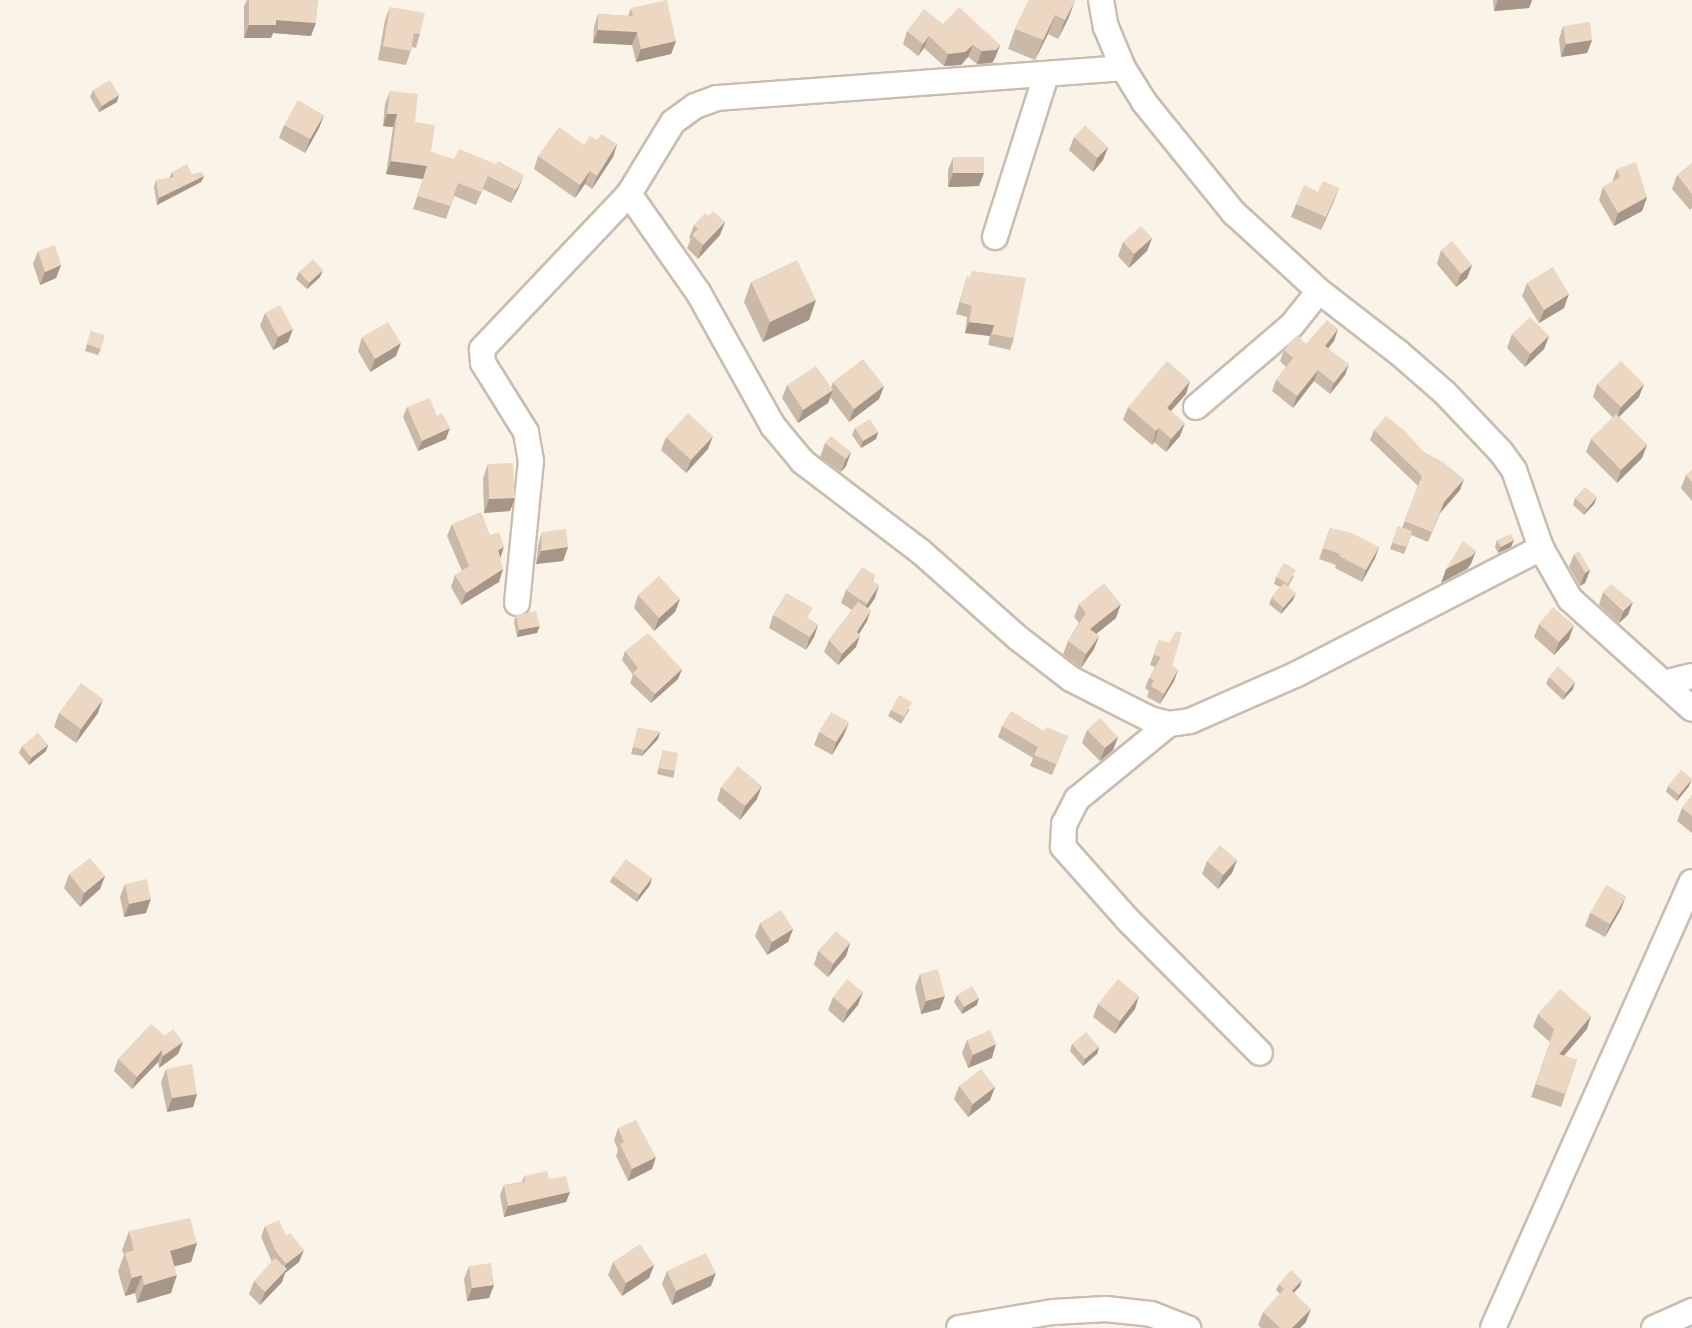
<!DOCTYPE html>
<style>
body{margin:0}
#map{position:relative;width:1692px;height:1328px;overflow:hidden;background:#faf4e8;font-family:"PT Sans",sans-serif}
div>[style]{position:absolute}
.roads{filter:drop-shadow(2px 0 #cabdaf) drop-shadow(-2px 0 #cabdaf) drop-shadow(0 2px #cabdaf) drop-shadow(0 -2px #cabdaf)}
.minor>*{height:24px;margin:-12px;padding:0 12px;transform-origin:12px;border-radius:12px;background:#fff}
.wall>*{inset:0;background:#cbb9a8}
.shaded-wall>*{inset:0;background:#a59688}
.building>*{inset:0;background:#ecd7c3}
span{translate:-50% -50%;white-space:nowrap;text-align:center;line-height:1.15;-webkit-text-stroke:7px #fdf8ee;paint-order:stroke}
</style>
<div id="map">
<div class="roads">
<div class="minor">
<i style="left:1101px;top:0;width:27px;rotate:80deg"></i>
<i style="left:1106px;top:27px;width:44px;rotate:67.5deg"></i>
<i style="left:1123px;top:68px;width:40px;rotate:58deg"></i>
<i style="left:1144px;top:102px;width:143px;rotate:51deg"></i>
<i style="left:1234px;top:213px;width:115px;rotate:42.5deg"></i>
<i style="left:1319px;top:291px;width:100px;rotate:37.7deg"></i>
<i style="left:1398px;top:352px;width:62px;rotate:41.1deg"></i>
<i style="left:1445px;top:393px;width:81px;rotate:46.5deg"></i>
<i style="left:1501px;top:452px;width:22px;rotate:54deg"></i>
<i style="left:1514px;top:470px;width:83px;rotate:70.9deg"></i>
<i style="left:1541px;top:548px;width:59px;rotate:60.4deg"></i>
<i style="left:1570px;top:599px;width:164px;rotate:42deg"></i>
<i style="left:629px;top:194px;width:120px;rotate:54.9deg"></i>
<i style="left:698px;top:292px;width:154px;rotate:60.8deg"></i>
<i style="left:773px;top:426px;width:47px;rotate:50.2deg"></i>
<i style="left:803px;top:462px;width:147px;rotate:37.3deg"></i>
<i style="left:920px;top:551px;width:131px;rotate:41.6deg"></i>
<i style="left:1018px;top:638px;width:67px;rotate:37.7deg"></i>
<i style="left:1071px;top:679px;width:89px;rotate:26.9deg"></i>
<i style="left:1150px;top:719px;width:20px;rotate:15deg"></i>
<i style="left:1169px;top:724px;width:21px;rotate:-8deg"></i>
<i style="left:1190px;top:721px;width:117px;rotate:-23.7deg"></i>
<i style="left:1297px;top:674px;width:275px;rotate:-27.3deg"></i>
<i style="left:995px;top:237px;width:170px;rotate:-72.5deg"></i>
<i style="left:1196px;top:407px;width:126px;rotate:-40.5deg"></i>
<i style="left:1292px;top:325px;width:43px;rotate:-51.5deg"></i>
<i style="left:517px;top:603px;width:143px;rotate:-84.4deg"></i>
<i style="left:531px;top:461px;width:29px;rotate:-100deg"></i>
<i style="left:526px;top:432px;width:81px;rotate:-121.9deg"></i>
<i style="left:483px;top:363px;width:14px;rotate:-94deg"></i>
<i style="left:482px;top:349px;width:214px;rotate:-46.5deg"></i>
<i style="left:629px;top:194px;width:84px;rotate:-58.6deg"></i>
<i style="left:673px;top:122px;width:27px;rotate:-36deg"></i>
<i style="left:695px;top:106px;width:23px;rotate:-20deg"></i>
<i style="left:717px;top:98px;width:407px;rotate:-4.2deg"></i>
<i style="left:1664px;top:683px;width:29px;rotate:-14deg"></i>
<i style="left:1169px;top:724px;width:119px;rotate:140.8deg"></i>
<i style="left:1077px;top:799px;width:28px;rotate:117deg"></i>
<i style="left:1064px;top:824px;width:23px;rotate:92deg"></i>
<i style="left:1063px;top:847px;width:98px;rotate:48.3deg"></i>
<i style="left:1128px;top:920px;width:187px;rotate:45.2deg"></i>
<i style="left:959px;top:1328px;width:95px;rotate:-9.7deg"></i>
<i style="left:1053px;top:1312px;width:53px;rotate:-3.2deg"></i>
<i style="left:1106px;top:1309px;width:45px;rotate:6.3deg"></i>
<i style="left:1151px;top:1314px;width:40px;rotate:21deg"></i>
<i style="left:1493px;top:1328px;width:488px;rotate:-66deg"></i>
<i style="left:1654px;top:1328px;width:42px;rotate:-24.1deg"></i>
</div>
</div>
<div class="wall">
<i style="clip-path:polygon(247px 0,318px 0,311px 36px,273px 33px,271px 38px,244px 38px,244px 6px)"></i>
<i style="clip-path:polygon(1029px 0,1069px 17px,1058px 39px,1048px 34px,1035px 60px,1008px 49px,1015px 29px)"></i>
<i style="clip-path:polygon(1493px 0,1532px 0,1529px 8px,1494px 11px)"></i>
<i style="clip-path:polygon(390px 7px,420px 34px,416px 48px,412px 47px,406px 65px,378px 60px,385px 20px)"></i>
<i style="clip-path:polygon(631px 8px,676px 41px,671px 54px,636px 62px,632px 45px,593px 43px,594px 27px,598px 14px,628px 16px)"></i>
<i style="clip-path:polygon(943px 24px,1000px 45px,995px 58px,992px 63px,977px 64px,968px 57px,961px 65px,944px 66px,924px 48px,918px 56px,903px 44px,907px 31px)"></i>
<i style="clip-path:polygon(1563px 26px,1592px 40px,1587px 53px,1561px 57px,1559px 39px)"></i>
<i style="clip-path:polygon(93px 90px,117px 102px,99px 112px,90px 97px)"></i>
<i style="clip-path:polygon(390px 91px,415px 122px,431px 152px,519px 187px,511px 203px,483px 189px,476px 205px,454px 196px,446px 219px,413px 209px,423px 179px,386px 174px,393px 127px,383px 126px,385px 104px)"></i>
<i style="clip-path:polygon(324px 115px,319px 128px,305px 153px,279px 138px,284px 125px)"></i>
<i style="clip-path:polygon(1074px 137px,1108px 147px,1103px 160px,1093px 172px,1069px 150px)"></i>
<i style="clip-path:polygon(597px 140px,617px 144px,613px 157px,592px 189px,585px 184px,575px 198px,534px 169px,538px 156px,584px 145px)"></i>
<i style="clip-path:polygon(953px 157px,984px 173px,979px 186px,948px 187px,948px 170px)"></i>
<i style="clip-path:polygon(1692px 164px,1692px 208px,1690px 210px,1672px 189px,1677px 175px)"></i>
<i style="clip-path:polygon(1617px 169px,1647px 197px,1642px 211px,1614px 226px,1599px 200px,1603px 187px,1612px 182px)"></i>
<i style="clip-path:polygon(172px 172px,204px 176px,201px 182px,157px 205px,154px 187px,156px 180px,169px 178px)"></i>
<i style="clip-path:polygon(1339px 188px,1321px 230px,1291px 217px,1296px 204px,1318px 192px)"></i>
<i style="clip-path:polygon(708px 216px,725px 222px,720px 235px,698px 259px,687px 248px,691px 239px,689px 238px,694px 225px)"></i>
<i style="clip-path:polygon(1152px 238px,1147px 251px,1129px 268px,1118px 256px,1123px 242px)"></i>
<i style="clip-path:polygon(1441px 250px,1472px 265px,1467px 278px,1456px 287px,1437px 264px)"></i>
<i style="clip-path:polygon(38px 251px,61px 265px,56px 278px,40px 285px,33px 264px)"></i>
<i style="clip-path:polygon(299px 272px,320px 277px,307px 289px,296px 279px)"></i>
<i style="clip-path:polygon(967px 276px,1014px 338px,1010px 350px,988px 345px,990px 336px,965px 333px,967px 317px,956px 314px)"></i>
<i style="clip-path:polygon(751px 282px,816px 300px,809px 320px,763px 342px,744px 302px)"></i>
<i style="clip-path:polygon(1527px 283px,1564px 308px,1539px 323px,1522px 296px)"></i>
<i style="clip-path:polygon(265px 313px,288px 342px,273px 350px,260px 326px)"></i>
<i style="clip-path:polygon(1338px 329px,1334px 341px,1328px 348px,1345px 375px,1330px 394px,1314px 381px,1293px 408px,1272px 391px,1276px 380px,1286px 367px,1280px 361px,1284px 350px,1306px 344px)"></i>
<i style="clip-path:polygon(91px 331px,101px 349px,98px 355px,85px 351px)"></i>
<i style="clip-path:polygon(1512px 334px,1549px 336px,1544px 349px,1525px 367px,1507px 348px)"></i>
<i style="clip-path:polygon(362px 337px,396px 356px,370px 372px,358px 351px)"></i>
<i style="clip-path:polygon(833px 382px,884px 386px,879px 399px,849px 422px,830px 397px,828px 403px,798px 423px,782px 398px,787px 385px,831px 388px)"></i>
<i style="clip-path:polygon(1597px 384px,1639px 397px,1619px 417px,1647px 445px,1642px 458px,1617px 483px,1586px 452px,1591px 439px,1613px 418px,1593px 397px)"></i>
<i style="clip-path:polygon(1186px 394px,1171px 411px,1180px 436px,1166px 452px,1154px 442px,1152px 445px,1123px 420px,1128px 407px)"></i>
<i style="clip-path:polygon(407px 407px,437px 416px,446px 439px,418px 451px,403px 417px)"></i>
<i style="clip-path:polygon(855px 428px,878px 432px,876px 439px,861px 448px,852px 435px)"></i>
<i style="clip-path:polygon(1374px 430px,1424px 452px,1460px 490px,1440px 513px,1428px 542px,1411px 535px,1404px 554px,1390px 549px,1398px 526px,1402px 528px,1418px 486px,1370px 440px)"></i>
<i style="clip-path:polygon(666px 437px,708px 449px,686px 473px,661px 450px)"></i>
<i style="clip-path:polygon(825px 443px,851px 452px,846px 466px,841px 472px,820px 457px)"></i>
<i style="clip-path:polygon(488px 464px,515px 498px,510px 511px,484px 513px,483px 478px)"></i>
<i style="clip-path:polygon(1692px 470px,1692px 501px,1681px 488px,1686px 475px)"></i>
<i style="clip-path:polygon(1597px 497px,1594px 504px,1584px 515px,1573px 505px,1575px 498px)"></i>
<i style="clip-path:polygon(452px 524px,503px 569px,499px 582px,461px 605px,451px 587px,455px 575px,462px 571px,447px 536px)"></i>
<i style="clip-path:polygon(1330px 528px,1379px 547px,1375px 558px,1362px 582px,1335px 568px,1336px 565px,1319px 559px)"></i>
<i style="clip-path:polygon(542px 532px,568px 547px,563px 561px,536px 564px,538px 545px)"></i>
<i style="clip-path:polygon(1497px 540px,1511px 547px,1498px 553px,1495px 547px)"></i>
<i style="clip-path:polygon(1574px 554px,1590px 570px,1585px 583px,1580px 586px,1569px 567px)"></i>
<i style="clip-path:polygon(875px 575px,873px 581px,875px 598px,868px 608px,867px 621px,859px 634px,856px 647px,838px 665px,824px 652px,829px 640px,852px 610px,841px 603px,846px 590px)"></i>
<i style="clip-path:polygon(1294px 576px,1288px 587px,1293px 600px,1281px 614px,1269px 604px,1272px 597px,1280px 587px,1274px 584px,1276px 577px)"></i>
<i style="clip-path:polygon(1603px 592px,1628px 615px,1619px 623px,1599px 605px)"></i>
<i style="clip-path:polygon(638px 595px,680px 599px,675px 612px,654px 631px,634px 608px)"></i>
<i style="clip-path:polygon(1079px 604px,1116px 618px,1096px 634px,1099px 636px,1094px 649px,1081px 668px,1063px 654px,1068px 641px,1079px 623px,1074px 617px)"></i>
<i style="clip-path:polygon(516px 615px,537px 633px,517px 637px,514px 622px)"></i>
<i style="clip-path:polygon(773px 615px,809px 619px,818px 625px,814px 637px,806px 650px,769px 628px)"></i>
<i style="clip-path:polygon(1539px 624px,1569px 639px,1554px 655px,1534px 637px)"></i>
<i style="clip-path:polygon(1159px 640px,1172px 666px,1178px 670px,1174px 681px,1160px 704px,1147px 697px,1149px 691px,1145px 688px,1149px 678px,1155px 667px,1150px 665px)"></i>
<i style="clip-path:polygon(625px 651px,682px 669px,678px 679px,651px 703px,630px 683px,633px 675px,622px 660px)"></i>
<i style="clip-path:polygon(1549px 677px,1573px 689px,1563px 700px,1546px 684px)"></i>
<i style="clip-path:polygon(910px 709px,901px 724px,888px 716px,891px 710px)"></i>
<i style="clip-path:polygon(59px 713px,98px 713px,76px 743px,54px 727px)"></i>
<i style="clip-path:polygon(1002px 726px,1044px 731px,1068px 736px,1052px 775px,1030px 766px,1033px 758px,998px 737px)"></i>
<i style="clip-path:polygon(638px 728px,660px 732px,658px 739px,642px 756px,631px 754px)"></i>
<i style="clip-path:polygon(1087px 730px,1118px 737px,1113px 750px,1100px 761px,1082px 743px)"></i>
<i style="clip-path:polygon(819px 732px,844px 735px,832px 755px,814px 745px)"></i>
<i style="clip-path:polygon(48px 745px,46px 751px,29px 765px,19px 753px,22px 746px)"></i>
<i style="clip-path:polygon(663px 750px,675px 771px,673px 778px,657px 774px)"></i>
<i style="clip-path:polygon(1668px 786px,1689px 786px,1677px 801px,1666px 792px)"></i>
<i style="clip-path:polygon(721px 787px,757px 799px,740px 820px,717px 800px)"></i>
<i style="clip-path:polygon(1692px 795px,1692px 833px,1677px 821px,1682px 808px)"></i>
<i style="clip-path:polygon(1237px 860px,1232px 873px,1218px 889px,1202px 874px,1207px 861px)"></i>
<i style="clip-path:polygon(69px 874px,105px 876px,100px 889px,80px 907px,64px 888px)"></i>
<i style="clip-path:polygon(613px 876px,652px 878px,650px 885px,637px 902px,610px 882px)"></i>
<i style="clip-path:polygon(125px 884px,146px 913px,124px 917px,120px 897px)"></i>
<i style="clip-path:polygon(1621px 909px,1605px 937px,1585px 926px,1590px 913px)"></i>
<i style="clip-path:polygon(760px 923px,793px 929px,788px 942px,767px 955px,755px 936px)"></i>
<i style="clip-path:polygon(850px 943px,846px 956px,828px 977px,814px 965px,818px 951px)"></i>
<i style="clip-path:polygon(920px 974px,940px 1009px,921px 1014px,915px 987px)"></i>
<i style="clip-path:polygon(957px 995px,977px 1005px,962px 1014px,954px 1002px)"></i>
<i style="clip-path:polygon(833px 997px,858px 1005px,843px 1023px,828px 1010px)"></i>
<i style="clip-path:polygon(1098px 1004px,1135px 1009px,1115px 1034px,1093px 1017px)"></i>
<i style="clip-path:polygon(1538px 1014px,1591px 1016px,1587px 1029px,1564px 1056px,1577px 1060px,1561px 1107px,1531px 1097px,1550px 1042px,1533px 1027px)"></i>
<i style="clip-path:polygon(165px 1036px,183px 1042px,178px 1054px,159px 1068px,158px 1062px,132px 1089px,114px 1071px,118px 1059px)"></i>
<i style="clip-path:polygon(967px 1040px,992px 1058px,968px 1068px,962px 1053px)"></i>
<i style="clip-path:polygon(1072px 1044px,1099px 1047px,1097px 1054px,1083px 1066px,1070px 1051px)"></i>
<i style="clip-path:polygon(166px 1069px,197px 1094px,193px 1107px,167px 1112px,161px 1082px)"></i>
<i style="clip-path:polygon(959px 1086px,995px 1087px,990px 1100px,968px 1117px,954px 1099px)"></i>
<i style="clip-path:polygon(618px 1128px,652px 1169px,628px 1181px,616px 1156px,618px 1150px,614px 1140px)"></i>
<i style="clip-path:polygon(524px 1176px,570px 1192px,566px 1202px,504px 1217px,500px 1195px,504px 1185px,522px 1182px)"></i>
<i style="clip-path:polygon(265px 1226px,286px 1236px,299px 1262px,285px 1273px,282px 1282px,260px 1305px,249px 1294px,254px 1281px,272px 1262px,261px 1237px)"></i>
<i style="clip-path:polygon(129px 1231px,197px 1243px,191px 1262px,175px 1266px,171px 1293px,137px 1303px,135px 1293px,125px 1296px,118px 1271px,124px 1255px,122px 1250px)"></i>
<i style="clip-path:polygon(613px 1262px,654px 1265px,649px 1278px,622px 1296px,608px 1275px)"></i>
<i style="clip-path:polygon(469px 1266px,494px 1285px,489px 1298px,467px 1301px,464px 1279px)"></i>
<i style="clip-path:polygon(667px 1271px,711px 1286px,672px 1305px,662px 1284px)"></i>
<i style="clip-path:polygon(1279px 1284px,1300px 1286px,1294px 1293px,1306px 1322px,1300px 1328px,1261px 1328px,1258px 1325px,1263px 1312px,1280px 1294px,1276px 1290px)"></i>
</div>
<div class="shaded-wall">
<i style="clip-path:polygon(1075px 0,1069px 17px,1058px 39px,1065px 20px)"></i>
<i style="clip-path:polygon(1498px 0,1532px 0,1529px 8px,1494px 11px)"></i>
<i style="clip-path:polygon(1055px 15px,1048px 34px,1035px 60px,1043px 40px)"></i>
<i style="clip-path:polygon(276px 20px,316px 23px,311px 36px,273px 33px,271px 38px,244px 38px,249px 25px)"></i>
<i style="clip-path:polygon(598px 30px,637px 32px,632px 45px,593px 43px)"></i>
<i style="clip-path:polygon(929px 36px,924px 48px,918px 56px,923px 44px)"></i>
<i style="clip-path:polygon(1592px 40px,1587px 53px,1561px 57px,1566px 44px)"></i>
<i style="clip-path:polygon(676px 41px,671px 54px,636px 62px,641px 49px)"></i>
<i style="clip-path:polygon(973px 45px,968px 57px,961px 65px,944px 66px,948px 54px)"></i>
<i style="clip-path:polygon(1000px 45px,995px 58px,992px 63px,977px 64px,982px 51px)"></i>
<i style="clip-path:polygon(119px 95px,117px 102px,99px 112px,102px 106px)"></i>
<i style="clip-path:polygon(387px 114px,397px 114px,393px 127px,383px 126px)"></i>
<i style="clip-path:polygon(324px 115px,319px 128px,305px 153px,310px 139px)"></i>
<i style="clip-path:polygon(617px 144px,613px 157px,592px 189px,597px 176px)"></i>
<i style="clip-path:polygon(1108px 147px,1103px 160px,1093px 172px,1097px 158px)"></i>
<i style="clip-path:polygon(391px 161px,427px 166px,423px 179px,386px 174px)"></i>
<i style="clip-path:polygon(590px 171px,585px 184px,575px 198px,580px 185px)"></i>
<i style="clip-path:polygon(953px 173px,984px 173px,979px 186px,948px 187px)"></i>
<i style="clip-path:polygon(524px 175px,519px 187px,511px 203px,516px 190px)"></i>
<i style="clip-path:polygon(204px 176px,201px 182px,157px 205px,159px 198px)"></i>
<i style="clip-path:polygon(1339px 188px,1334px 201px,1321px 230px,1326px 217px)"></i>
<i style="clip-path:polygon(1647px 197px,1642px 211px,1614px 226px,1618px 213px)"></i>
<i style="clip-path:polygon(725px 222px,720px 235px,698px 259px,703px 245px)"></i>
<i style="clip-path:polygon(1152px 238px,1147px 251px,1129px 268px,1134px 254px)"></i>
<i style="clip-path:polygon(61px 265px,56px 278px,40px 285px,45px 272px)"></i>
<i style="clip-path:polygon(1472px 265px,1467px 278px,1456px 287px,1461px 274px)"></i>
<i style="clip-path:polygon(323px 270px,320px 277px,307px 289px,309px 283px)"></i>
<i style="clip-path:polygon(1569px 294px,1564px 308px,1539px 323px,1544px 310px)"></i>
<i style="clip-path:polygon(816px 300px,809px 320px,763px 342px,770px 322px)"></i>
<i style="clip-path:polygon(969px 322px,994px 325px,990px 336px,965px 333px)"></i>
<i style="clip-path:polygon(293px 329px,288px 342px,273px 350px,278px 337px)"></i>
<i style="clip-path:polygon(1338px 329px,1334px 341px,1321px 357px,1325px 346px)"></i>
<i style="clip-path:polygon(1549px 336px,1544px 349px,1525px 367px,1530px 354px)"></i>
<i style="clip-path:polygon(401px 343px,396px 356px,370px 372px,375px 359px)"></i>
<i style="clip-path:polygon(1349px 364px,1345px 375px,1330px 394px,1334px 383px)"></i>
<i style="clip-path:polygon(1318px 370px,1314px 381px,1293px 408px,1297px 396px)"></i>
<i style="clip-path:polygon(1190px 381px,1186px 394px,1162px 421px,1167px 408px)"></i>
<i style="clip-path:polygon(1644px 384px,1639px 397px,1616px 420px,1621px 407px)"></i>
<i style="clip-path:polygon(884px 386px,879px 399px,849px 422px,854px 409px)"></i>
<i style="clip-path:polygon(833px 390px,828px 403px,798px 423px,803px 410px)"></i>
<i style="clip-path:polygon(1185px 423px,1180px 436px,1166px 452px,1171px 439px)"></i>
<i style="clip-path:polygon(450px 428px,446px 439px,418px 451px,422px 441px)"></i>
<i style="clip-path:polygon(1159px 428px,1154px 442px,1152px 445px,1156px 431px)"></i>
<i style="clip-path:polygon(878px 432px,876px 439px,861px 448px,863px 441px)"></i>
<i style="clip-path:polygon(713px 436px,708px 449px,686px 473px,691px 460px)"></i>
<i style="clip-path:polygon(1647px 445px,1642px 458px,1617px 483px,1621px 470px)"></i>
<i style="clip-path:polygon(851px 452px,846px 466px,841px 472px,846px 459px)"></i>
<i style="clip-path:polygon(1464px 479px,1460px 490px,1440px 513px,1428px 542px,1444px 502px)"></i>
<i style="clip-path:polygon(1597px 497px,1594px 504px,1584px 515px,1587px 509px)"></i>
<i style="clip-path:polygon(515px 498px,510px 511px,484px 513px,489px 499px)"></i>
<i style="clip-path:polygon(1514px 540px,1511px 547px,1498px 553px,1501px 547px)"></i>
<i style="clip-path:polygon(504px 547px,500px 559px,498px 550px)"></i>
<i style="clip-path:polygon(568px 547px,563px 561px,536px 564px,541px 551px)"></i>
<i style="clip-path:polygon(1379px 547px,1375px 558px,1362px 582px,1366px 570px)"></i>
<i style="clip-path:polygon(1476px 551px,1471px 564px,1467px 569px,1441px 583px,1446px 569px)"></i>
<i style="clip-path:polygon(503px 569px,499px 582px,461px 605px,466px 593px)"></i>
<i style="clip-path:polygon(1590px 570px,1585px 583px,1580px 586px,1585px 573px)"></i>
<i style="clip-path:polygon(879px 585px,875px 598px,862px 617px,867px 604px)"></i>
<i style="clip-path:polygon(1296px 593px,1293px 600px,1281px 614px,1283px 608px)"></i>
<i style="clip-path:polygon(680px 599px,675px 612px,654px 631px,659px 618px)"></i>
<i style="clip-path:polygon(1633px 602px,1628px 615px,1619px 623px,1624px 610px)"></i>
<i style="clip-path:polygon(1121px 604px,1116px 618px,1085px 643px,1090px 629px)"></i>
<i style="clip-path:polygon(871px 610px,867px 621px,854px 642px,860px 636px,856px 647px,838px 665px,842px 654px)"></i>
<i style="clip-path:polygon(818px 625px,814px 637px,806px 650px,810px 637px)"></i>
<i style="clip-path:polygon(1574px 625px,1569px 639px,1554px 655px,1559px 642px)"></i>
<i style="clip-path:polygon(540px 626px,537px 633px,517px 637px,519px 630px)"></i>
<i style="clip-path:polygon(1099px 636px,1094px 649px,1081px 668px,1086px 654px)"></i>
<i style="clip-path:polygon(682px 669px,678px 679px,651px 703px,655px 694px)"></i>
<i style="clip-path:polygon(1178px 670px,1174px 681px,1160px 704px,1164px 694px)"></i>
<i style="clip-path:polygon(1575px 682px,1573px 689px,1563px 700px,1566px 693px)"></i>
<i style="clip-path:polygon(103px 699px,98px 713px,76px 743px,81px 729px)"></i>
<i style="clip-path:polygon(849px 722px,844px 735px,832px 755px,836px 742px)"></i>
<i style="clip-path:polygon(660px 732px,658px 739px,642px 756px,645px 750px)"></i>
<i style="clip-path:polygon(1118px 737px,1113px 750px,1100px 761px,1105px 748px)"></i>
<i style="clip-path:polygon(48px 745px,46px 751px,29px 765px,31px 758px)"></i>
<i style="clip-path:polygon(1692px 779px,1689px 786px,1677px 801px,1679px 795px)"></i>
<i style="clip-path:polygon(762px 786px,757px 799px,740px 820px,745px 806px)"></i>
<i style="clip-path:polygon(1237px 860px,1232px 873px,1218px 889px,1223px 875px)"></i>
<i style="clip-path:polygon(105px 876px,100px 889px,80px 907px,84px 893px)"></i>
<i style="clip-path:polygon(652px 878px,650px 885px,637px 902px,639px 895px)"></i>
<i style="clip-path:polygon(1626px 896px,1621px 909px,1605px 937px,1610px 924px)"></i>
<i style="clip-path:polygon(151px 899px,146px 913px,124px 917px,129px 904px)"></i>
<i style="clip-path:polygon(793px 929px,788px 942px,767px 955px,772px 942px)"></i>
<i style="clip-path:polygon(850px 943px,846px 956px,828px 977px,833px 964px)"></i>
<i style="clip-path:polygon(863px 992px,858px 1005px,843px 1023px,848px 1010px)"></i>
<i style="clip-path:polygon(945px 996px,940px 1009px,921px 1014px,926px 1001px)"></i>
<i style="clip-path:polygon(1139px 996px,1135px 1009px,1115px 1034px,1120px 1021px)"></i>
<i style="clip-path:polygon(979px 998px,977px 1005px,962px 1014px,964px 1007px)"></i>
<i style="clip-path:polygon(1591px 1016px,1587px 1029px,1554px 1067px,1559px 1054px)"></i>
<i style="clip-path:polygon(183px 1042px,178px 1054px,159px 1068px,163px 1056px)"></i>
<i style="clip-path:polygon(996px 1044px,992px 1058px,968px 1068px,973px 1055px)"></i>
<i style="clip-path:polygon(1099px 1047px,1097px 1054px,1083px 1066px,1085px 1059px)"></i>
<i style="clip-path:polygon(162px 1050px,158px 1062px,132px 1089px,137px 1077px)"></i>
<i style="clip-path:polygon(995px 1087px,990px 1100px,968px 1117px,973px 1104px)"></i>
<i style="clip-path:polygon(197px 1094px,193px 1107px,167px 1112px,172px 1098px)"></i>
<i style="clip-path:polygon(656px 1157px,652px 1169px,628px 1181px,632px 1169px)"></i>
<i style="clip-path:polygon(570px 1192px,566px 1202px,504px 1217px,508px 1206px)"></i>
<i style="clip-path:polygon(197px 1243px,191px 1262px,164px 1269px,170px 1251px)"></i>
<i style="clip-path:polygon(304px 1250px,299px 1262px,285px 1273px,282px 1282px,260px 1305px,265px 1292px,283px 1273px,286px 1264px)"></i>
<i style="clip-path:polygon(654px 1265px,649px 1278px,622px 1296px,626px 1283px)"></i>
<i style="clip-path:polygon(716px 1273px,711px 1286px,672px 1305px,676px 1291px)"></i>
<i style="clip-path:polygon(142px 1275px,135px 1293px,125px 1296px,132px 1278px)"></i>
<i style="clip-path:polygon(177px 1275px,171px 1293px,137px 1303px,144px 1285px)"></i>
<i style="clip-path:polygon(1302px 1280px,1300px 1286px,1287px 1300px,1289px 1294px)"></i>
<i style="clip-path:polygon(494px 1285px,489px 1298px,467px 1301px,472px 1288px)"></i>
<i style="clip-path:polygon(1311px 1309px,1306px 1322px,1300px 1328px,1292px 1328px)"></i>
</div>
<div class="building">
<i style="clip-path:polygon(249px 0,318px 0,316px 23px,276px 20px,276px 25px,249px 25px)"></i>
<i style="clip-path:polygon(667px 0,676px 41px,641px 49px,637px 32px,598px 30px,598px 14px,633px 16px,631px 8px)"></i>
<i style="clip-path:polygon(1029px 0,1075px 0,1065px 20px,1055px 15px,1043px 40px,1015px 29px)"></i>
<i style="clip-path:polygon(390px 7px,425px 13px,420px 34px,414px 33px,411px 51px,383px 46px)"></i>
<i style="clip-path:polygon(959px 7px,1000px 45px,996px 50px,982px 51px,973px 45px,965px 52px,948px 54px,929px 36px,923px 44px,907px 31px,924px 9px,943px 24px)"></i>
<i style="clip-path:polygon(1590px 22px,1592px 40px,1566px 44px,1563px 26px)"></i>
<i style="clip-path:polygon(110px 80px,119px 95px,102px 106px,93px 90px)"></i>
<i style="clip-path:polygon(390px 91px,418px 94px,415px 122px,435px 125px,431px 152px,454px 159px,459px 149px,496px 164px,498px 161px,524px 175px,516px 190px,488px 176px,481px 192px,458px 183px,450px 206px,418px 196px,427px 166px,391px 161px,397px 114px,387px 114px)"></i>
<i style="clip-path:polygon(298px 100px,324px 115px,310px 139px,284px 125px)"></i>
<i style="clip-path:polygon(1085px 125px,1108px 147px,1097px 158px,1074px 137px)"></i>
<i style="clip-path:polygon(559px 127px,584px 145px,590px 136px,597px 140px,601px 134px,617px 144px,597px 176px,590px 171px,580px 185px,538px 156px)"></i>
<i style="clip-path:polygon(953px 157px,984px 157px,984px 173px,953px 173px)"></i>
<i style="clip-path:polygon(1636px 162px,1647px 197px,1618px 213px,1603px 187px,1620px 177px,1617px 169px)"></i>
<i style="clip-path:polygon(1692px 163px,1692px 194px,1677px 175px)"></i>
<i style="clip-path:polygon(187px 164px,192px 174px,202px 172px,204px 176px,159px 198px,156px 180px,174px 177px,172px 172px)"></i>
<i style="clip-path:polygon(1323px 181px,1339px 188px,1326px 217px,1296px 204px,1304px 185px,1318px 192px)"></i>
<i style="clip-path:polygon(713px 211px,725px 222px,703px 245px,692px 235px,698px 229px,694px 225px,705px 213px,708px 216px)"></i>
<i style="clip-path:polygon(1141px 226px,1152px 238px,1134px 254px,1123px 242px)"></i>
<i style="clip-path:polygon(1452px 241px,1472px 265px,1461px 274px,1441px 250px)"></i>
<i style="clip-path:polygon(55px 245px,61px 265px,45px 272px,38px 251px)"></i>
<i style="clip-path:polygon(313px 259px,323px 270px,309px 283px,299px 272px)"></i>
<i style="clip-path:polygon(797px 260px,816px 300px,770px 322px,751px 282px)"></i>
<i style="clip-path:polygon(1553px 267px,1569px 294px,1544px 310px,1527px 283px)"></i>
<i style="clip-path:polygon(972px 271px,1026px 278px,1014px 338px,992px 334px,994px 325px,969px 322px,972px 306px,960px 302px,967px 276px,970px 277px)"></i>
<i style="clip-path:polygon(280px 305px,293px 329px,278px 337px,265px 313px)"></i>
<i style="clip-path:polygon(1530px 317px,1549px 336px,1530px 354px,1512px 334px)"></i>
<i style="clip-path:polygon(1327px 320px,1338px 329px,1325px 346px,1349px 364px,1334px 383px,1318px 370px,1297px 396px,1276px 380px,1293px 358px,1284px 350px,1297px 335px,1306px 344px)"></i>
<i style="clip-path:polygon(388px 322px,401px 343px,375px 359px,362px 337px)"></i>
<i style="clip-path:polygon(91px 331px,105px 335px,101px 349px,87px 344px)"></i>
<i style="clip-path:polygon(863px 359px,884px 386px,854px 409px,833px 382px)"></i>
<i style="clip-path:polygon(1167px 361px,1190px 381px,1167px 408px,1185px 423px,1171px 439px,1159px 428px,1156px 431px,1128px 407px)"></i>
<i style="clip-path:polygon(1621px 361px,1644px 384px,1621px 407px,1597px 384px)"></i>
<i style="clip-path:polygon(816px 366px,833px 390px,803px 410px,787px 385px)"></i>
<i style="clip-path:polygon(430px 398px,437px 416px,442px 413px,450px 428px,422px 441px,407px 407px)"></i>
<i style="clip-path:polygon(688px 413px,713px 436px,691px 460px,666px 437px)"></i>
<i style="clip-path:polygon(1616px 414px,1647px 445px,1621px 470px,1591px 439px)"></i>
<i style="clip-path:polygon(1386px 416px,1404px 430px,1424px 452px,1443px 462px,1464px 479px,1444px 502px,1432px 532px,1404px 521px,1422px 476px,1374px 430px)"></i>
<i style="clip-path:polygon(870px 419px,878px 432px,863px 441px,855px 428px)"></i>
<i style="clip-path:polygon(831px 436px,851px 452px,846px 459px,825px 443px)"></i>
<i style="clip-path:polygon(513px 463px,515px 498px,489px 499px,488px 464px)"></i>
<i style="clip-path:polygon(1692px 470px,1692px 482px,1686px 475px)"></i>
<i style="clip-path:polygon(1585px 487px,1597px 497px,1587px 509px,1575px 498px)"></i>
<i style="clip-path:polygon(481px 512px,490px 535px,499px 532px,504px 547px,498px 550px,503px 569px,466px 593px,455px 575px,469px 566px,452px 524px)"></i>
<i style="clip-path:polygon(1398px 526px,1412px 531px,1407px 547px,1392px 543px)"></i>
<i style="clip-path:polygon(1330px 528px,1352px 533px,1379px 547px,1366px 570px,1339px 556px,1340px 554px,1323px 548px)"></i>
<i style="clip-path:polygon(566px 529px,568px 547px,541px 551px,542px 532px)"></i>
<i style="clip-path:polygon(1511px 534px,1514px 540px,1501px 547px,1497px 540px)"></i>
<i style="clip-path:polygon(1463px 541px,1476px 551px,1472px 556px,1446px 569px)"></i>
<i style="clip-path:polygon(1579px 551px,1590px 570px,1585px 573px,1574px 554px)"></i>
<i style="clip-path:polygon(1284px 563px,1296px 570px,1288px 584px,1276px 577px)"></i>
<i style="clip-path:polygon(862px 567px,875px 575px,872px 580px,879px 585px,867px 604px,846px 590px)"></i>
<i style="clip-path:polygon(659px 576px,680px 599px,659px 618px,638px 595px)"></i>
<i style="clip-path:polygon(1104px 583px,1121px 604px,1090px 629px,1099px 636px,1086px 654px,1068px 641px,1086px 613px,1079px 604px)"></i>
<i style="clip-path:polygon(1284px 583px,1296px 593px,1283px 608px,1272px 597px)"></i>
<i style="clip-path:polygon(1611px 584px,1633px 602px,1624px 610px,1603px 592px)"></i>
<i style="clip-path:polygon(786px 593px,813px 608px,807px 618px,818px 625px,810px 637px,773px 615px)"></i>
<i style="clip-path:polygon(858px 602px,871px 610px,857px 632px,860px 636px,842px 654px,829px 640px)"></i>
<i style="clip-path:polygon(1553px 607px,1574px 625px,1559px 642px,1539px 624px)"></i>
<i style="clip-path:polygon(536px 611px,540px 626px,519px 630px,516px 615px)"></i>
<i style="clip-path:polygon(1176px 631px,1182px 633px,1172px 666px,1178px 670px,1164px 694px,1151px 686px,1154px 680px,1149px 678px,1161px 657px,1154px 655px,1159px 640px,1169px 643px)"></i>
<i style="clip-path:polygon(648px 633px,682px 669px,655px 694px,633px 673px,638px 668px,625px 651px)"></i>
<i style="clip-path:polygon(1558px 666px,1575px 682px,1566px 693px,1549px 677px)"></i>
<i style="clip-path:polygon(81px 683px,103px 699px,81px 729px,59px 713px)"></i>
<i style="clip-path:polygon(899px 695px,912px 702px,904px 717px,891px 710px)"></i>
<i style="clip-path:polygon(1011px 711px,1044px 731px,1046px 727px,1068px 736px,1056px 764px,1034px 755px,1038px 747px,1002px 726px)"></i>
<i style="clip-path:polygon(831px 712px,849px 722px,836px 742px,819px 732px)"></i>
<i style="clip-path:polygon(1100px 718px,1118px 737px,1105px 748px,1087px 730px)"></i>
<i style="clip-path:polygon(638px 728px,660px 732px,645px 750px,633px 747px)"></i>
<i style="clip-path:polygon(38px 733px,48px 745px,31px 758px,22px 746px)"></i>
<i style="clip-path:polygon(663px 750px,678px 753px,675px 771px,659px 768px)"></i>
<i style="clip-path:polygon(738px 766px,762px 786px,745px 806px,721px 787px)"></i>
<i style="clip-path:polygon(1681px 770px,1692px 779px,1679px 795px,1668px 786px)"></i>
<i style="clip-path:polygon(1692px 795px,1692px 816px,1682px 808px)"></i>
<i style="clip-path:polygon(1220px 845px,1237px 860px,1223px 875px,1207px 861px)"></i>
<i style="clip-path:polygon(90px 858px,105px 876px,84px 893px,69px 874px)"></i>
<i style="clip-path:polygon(626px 859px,652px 878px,639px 895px,613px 876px)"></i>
<i style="clip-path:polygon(147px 879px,151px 899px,129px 904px,125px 884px)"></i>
<i style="clip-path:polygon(1606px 885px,1626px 896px,1610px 924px,1590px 913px)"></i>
<i style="clip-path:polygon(781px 910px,793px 929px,772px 942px,760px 923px)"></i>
<i style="clip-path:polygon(836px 931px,850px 943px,833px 964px,818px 951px)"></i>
<i style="clip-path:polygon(938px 969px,945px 996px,926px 1001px,920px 974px)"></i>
<i style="clip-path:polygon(847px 979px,863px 992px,848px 1010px,833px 997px)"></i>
<i style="clip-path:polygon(1118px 979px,1139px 996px,1120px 1021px,1098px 1004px)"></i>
<i style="clip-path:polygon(972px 986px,979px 998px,964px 1007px,957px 995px)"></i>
<i style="clip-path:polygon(1560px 989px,1591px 1016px,1559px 1054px,1577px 1060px,1565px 1094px,1536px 1084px,1554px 1029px,1538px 1014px)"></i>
<i style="clip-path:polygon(151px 1024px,165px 1036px,173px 1029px,183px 1042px,163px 1056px,162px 1050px,137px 1077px,118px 1059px)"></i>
<i style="clip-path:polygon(990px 1030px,996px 1044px,973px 1055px,967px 1040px)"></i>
<i style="clip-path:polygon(1086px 1032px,1099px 1047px,1085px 1059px,1072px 1044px)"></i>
<i style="clip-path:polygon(192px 1064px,197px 1094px,172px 1098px,166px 1069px)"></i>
<i style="clip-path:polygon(981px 1069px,995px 1087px,973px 1104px,959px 1086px)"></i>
<i style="clip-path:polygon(636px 1120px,656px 1157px,632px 1169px,620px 1144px,624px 1142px,618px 1128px)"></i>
<i style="clip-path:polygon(547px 1171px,549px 1179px,566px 1176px,570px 1192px,508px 1206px,504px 1185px,525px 1182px,524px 1176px)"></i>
<i style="clip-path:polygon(190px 1218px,197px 1243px,170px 1251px,177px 1275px,144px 1285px,142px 1275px,132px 1278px,125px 1253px,134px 1250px,129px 1231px)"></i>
<i style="clip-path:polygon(279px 1220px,286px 1236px,290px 1233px,304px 1250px,286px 1264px,275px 1250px,265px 1226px)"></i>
<i style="clip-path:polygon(640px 1244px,654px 1265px,626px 1283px,613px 1262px)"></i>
<i style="clip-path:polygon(706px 1253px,716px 1273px,676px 1291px,667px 1271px)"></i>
<i style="clip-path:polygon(275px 1258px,287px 1269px,265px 1292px,254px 1281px)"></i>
<i style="clip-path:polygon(491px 1263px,494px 1285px,472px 1288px,469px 1266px)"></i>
<i style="clip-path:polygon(1291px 1270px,1302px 1280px,1292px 1291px,1287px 1286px,1284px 1289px,1279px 1284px)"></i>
<i style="clip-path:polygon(1287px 1286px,1311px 1309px,1292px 1328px,1280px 1328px,1263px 1312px)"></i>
</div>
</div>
